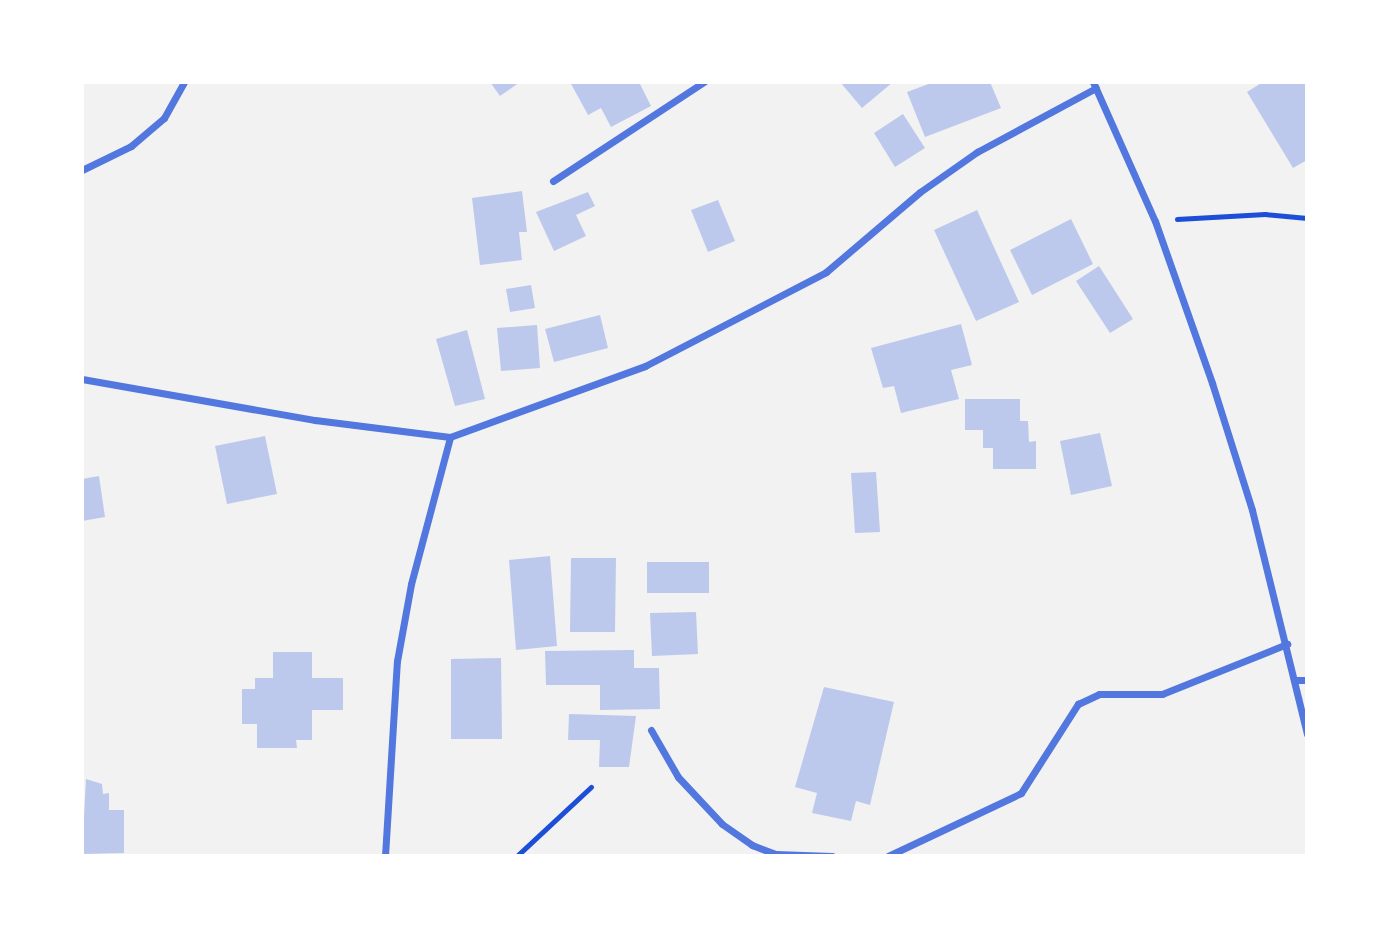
<!DOCTYPE html>
<style>
body{margin:0}
#map{position:relative;width:1389px;height:938px;overflow:hidden;background:#f2f2f2;font-family:"Open Sans",sans-serif}
div>[style]{position:absolute}
.building>*{inset:0;background:#bdc9ec}
.path>*{height:4.5px;margin:-2.25px;padding:0 2.25px;transform-origin:2.25px;border-radius:2.25px;background:#1d4ed8}
.minor>*{height:7px;margin:-3.5px;padding:0 3.5px;transform-origin:3.5px;border-radius:3.5px;background:#5277de}
span{translate:-50% -50%;white-space:nowrap;text-align:center;line-height:1.15;-webkit-text-stroke:6px #fff;paint-order:stroke}
.frame{position:absolute;inset:0;border:84px solid #fff;pointer-events:none}
</style>
<div id="map">
<div class="building">
<i style="clip-path:polygon(490px 82px,520px 82px,500px 96px)"></i>
<i style="clip-path:polygon(570px 82px,639px 82px,651px 106px,611px 127px,601px 108px,588px 115px)"></i>
<i style="clip-path:polygon(840px 82px,893px 82px,862px 108px)"></i>
<i style="clip-path:polygon(934px 82px,990px 82px,1001px 108px,925px 137px,907px 92px)"></i>
<i style="clip-path:polygon(1263px 82px,1307px 82px,1307px 160px,1293px 168px,1247px 92px)"></i>
<i style="clip-path:polygon(903px 114px,925px 148px,895px 167px,874px 133px)"></i>
<i style="clip-path:polygon(522px 191px,527px 232px,519px 232px,522px 260px,480px 265px,472px 198px)"></i>
<i style="clip-path:polygon(588px 192px,595px 206px,576px 215px,586px 236px,554px 251px,536px 212px)"></i>
<i style="clip-path:polygon(718px 200px,735px 241px,708px 252px,691px 210px)"></i>
<i style="clip-path:polygon(977px 210px,1019px 302px,976px 321px,934px 230px)"></i>
<i style="clip-path:polygon(1071px 219px,1093px 264px,1032px 295px,1010px 250px)"></i>
<i style="clip-path:polygon(1099px 266px,1133px 319px,1110px 333px,1076px 281px)"></i>
<i style="clip-path:polygon(531px 285px,535px 308px,510px 312px,506px 289px)"></i>
<i style="clip-path:polygon(600px 315px,608px 348px,554px 362px,545px 329px)"></i>
<i style="clip-path:polygon(961px 324px,972px 365px,951px 370px,959px 399px,901px 413px,894px 386px,883px 388px,871px 348px)"></i>
<i style="clip-path:polygon(537px 325px,540px 368px,501px 371px,497px 328px)"></i>
<i style="clip-path:polygon(467px 330px,485px 399px,455px 406px,436px 339px)"></i>
<i style="clip-path:polygon(965px 399px,1020px 399px,1020px 421px,1028px 421px,1029px 442px,1036px 441px,1036px 469px,993px 469px,993px 448px,983px 448px,983px 430px,965px 430px)"></i>
<i style="clip-path:polygon(1100px 433px,1112px 486px,1071px 495px,1060px 441px)"></i>
<i style="clip-path:polygon(265px 436px,277px 494px,227px 504px,215px 446px)"></i>
<i style="clip-path:polygon(876px 472px,880px 532px,855px 533px,851px 473px)"></i>
<i style="clip-path:polygon(99px 476px,105px 517px,82px 521px,82px 479px)"></i>
<i style="clip-path:polygon(550px 556px,557px 646px,516px 650px,509px 560px)"></i>
<i style="clip-path:polygon(571px 558px,616px 558px,615px 632px,570px 632px)"></i>
<i style="clip-path:polygon(647px 562px,709px 562px,709px 593px,647px 593px)"></i>
<i style="clip-path:polygon(696px 612px,698px 654px,652px 656px,650px 613px)"></i>
<i style="clip-path:polygon(634px 650px,634px 668px,659px 668px,660px 709px,600px 710px,600px 685px,546px 685px,545px 651px)"></i>
<i style="clip-path:polygon(273px 652px,312px 652px,312px 678px,343px 678px,343px 710px,312px 710px,312px 740px,296px 740px,297px 748px,257px 748px,257px 724px,242px 724px,242px 689px,255px 689px,255px 678px,273px 678px)"></i>
<i style="clip-path:polygon(501px 658px,502px 739px,451px 739px,451px 659px)"></i>
<i style="clip-path:polygon(824px 687px,894px 702px,870px 805px,856px 801px,851px 821px,812px 813px,817px 793px,795px 787px)"></i>
<i style="clip-path:polygon(569px 714px,636px 716px,629px 767px,599px 767px,600px 740px,568px 740px)"></i>
<i style="clip-path:polygon(86px 779px,102px 784px,103px 794px,109px 793px,109px 810px,124px 810px,124px 853px,82px 854px)"></i>
</div>
<div class="path">
<i style="left:1177px;top:219px;width:88px;rotate:-3.3deg"></i>
<i style="left:1265px;top:214px;width:42px;rotate:5.4deg"></i>
<i style="left:517px;top:856px;width:101px;rotate:-43deg"></i>
</div>
<div class="minor">
<i style="left:1093px;top:82px;width:152px;rotate:66deg"></i>
<i style="left:1155px;top:221px;width:172px;rotate:70.6deg"></i>
<i style="left:1212px;top:383px;width:133px;rotate:72.5deg"></i>
<i style="left:1252px;top:510px;width:231px;rotate:76.2deg"></i>
<i style="left:82px;top:170px;width:55px;rotate:-26.1deg"></i>
<i style="left:131px;top:146px;width:43px;rotate:-40.3deg"></i>
<i style="left:164px;top:118px;width:41px;rotate:-60.9deg"></i>
<i style="left:553px;top:181px;width:181px;rotate:-33.3deg"></i>
<i style="left:82px;top:379px;width:237px;rotate:10deg"></i>
<i style="left:315px;top:420px;width:136px;rotate:7.2deg"></i>
<i style="left:450px;top:437px;width:208px;rotate:-20deg"></i>
<i style="left:645px;top:366px;width:204px;rotate:-27.4deg"></i>
<i style="left:826px;top:272px;width:123px;rotate:-40.4deg"></i>
<i style="left:920px;top:192px;width:70px;rotate:-35.1deg"></i>
<i style="left:977px;top:152px;width:135px;rotate:-28.3deg"></i>
<i style="left:1294px;top:680px;width:13px"></i>
<i style="left:651px;top:730px;width:54px;rotate:60.1deg"></i>
<i style="left:678px;top:777px;width:64px;rotate:46.9deg"></i>
<i style="left:722px;top:824px;width:37px;rotate:35deg"></i>
<i style="left:752px;top:845px;width:26px;rotate:21deg"></i>
<i style="left:776px;top:854px;width:56px;rotate:2deg"></i>
<i style="left:385px;top:856px;width:195px;rotate:-86.5deg"></i>
<i style="left:397px;top:661px;width:78px;rotate:-79.7deg"></i>
<i style="left:411px;top:584px;width:152px;rotate:-75.1deg"></i>
<i style="left:888px;top:856px;width:147px;rotate:-25.3deg"></i>
<i style="left:1021px;top:793px;width:106px;rotate:-57.4deg"></i>
<i style="left:1078px;top:704px;width:23px;rotate:-25deg"></i>
<i style="left:1099px;top:694px;width:63px"></i>
<i style="left:1162px;top:694px;width:135px;rotate:-21.8deg"></i>
</div>
<div class="frame"></div>
</div>
